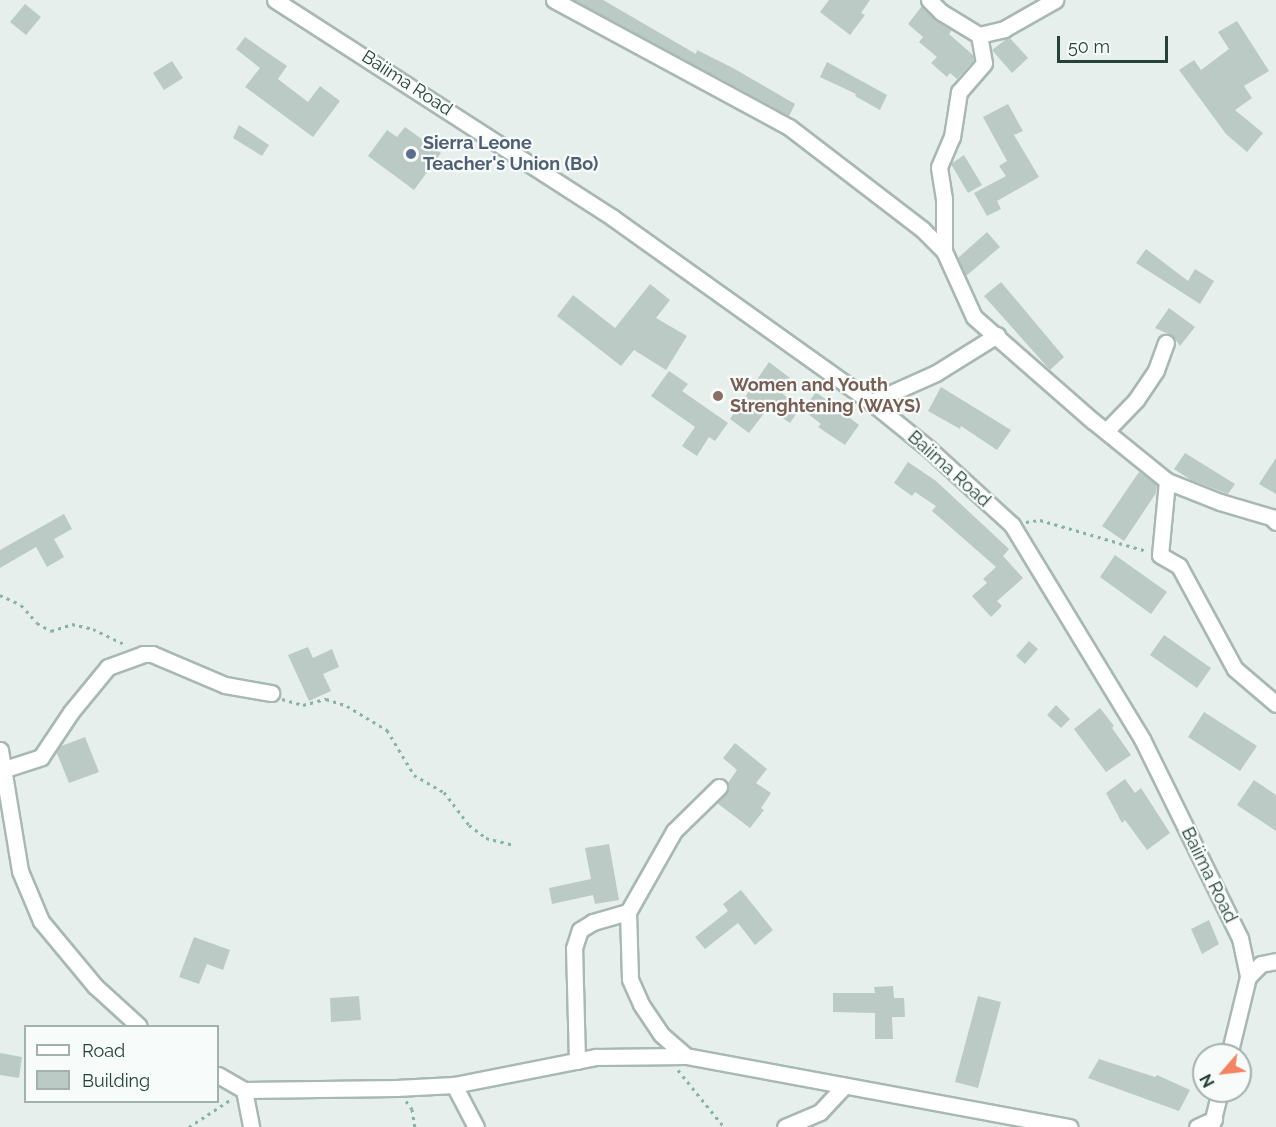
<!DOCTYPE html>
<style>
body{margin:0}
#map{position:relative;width:1276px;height:1127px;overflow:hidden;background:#e6efeb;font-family:Raleway,sans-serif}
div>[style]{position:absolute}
.building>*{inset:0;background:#bbcac4}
.path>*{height:3px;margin-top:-1.5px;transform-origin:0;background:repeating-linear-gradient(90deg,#86b3a5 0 3px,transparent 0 7.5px)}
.roads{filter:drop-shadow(2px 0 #a8b8b2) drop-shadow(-2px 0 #a8b8b2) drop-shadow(0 2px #a8b8b2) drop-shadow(0 -2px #a8b8b2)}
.minor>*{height:15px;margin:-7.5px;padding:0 7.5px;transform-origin:7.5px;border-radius:7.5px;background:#fff}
.dots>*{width:16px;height:16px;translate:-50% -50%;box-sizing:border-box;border:3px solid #f7fbf9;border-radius:50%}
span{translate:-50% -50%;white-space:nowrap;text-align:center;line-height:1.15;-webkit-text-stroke:4.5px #f7fbf9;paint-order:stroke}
.street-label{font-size:18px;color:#24423a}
.service-label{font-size:18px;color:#4e5e75;font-weight:700}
.left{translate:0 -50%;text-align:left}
.education-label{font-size:18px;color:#785e54;font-weight:700}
.legend{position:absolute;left:24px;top:1025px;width:195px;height:78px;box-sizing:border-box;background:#f7fbf9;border:2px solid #a3b1ad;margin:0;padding:8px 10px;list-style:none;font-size:18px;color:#24423a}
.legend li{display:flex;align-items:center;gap:12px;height:30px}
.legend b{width:30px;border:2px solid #a3b1ad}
.north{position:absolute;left:1192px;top:1043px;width:60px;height:60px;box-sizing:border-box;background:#f7fbf9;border:2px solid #a3b1ad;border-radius:50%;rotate:242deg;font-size:16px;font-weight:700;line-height:24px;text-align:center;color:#24423a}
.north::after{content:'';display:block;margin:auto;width:21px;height:27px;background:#f4845f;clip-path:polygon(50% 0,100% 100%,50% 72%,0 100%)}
.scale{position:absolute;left:1057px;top:36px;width:111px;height:27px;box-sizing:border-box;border:3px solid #24423a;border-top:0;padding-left:8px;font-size:18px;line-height:21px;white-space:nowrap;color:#24423a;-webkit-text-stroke:4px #f7fbf9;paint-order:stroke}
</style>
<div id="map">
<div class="building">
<i style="clip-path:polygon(574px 0,603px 0,696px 54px,697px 50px,733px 68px,795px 104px,789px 116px)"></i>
<i style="clip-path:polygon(829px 0,870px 0,861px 13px,865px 15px,850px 35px,820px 12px)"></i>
<i style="clip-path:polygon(25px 4px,41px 17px,26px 35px,10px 22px)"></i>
<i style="clip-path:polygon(922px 6px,934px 19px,952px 30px,949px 34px,973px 55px,974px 60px,957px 79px,950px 73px,947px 77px,931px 63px,937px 57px,919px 42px,923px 37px,908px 24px)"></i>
<i style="clip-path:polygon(1237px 21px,1269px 71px,1244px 86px,1252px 98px,1235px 110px,1263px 133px,1247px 152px,1226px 134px,1179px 70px,1194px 60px,1201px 70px,1229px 49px,1218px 32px)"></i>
<i style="clip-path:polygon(245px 37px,287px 66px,278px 79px,308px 102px,320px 86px,340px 101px,313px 137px,245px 87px,260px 68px,236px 49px)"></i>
<i style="clip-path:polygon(1009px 37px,1028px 58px,1012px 73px,992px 50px)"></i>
<i style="clip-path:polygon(172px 61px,183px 78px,164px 90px,153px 73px)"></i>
<i style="clip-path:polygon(827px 62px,887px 95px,880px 110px,855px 96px,856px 94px,820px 77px)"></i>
<i style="clip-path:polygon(1008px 104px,1023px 131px,1014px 135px,1039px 177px,997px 201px,1001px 209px,987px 216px,974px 193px,1006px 176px,999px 166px,1007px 161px,983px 117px)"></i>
<i style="clip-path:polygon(239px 125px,269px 145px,262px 156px,233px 138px)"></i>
<i style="clip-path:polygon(405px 127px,441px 153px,414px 190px,368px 156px,387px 130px,397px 137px)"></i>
<i style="clip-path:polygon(964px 155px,982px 185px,968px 193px,951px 164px)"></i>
<i style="clip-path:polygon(987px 232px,1000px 247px,966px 276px,958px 258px)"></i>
<i style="clip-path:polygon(1146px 249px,1188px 281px,1195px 269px,1214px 281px,1200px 304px,1136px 263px)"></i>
<i style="clip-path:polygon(1001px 282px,1064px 357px,1050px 370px,984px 296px)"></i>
<i style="clip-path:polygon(650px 284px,670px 300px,656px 318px,687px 336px,666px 370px,634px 350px,621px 366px,557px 316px,573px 295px,615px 328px)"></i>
<i style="clip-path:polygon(1169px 308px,1195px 327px,1180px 346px,1173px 336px,1155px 328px)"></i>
<i style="clip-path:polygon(769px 362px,790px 378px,780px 392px,801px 407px,790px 423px,768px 408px,749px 433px,730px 419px)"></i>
<i style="clip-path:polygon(669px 371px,688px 384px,682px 391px,728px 423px,715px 441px,709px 437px,697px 456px,682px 446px,695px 427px,651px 396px)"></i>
<i style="clip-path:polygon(941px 387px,1011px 430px,997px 450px,961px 426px,960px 429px,928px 411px)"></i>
<i style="clip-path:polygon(816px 392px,859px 425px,845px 445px,818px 427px,821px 424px,803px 410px)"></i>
<i style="clip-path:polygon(1185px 453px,1235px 484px,1228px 494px,1191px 480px,1174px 469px)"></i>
<i style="clip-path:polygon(1276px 458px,1276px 494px,1259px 484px)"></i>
<i style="clip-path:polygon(908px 462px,936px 481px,1009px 549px,1003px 556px,1023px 578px,997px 601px,1002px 606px,991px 617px,972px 596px,987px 583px,983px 579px,996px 567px,932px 511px,936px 506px,915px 492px,912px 496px,894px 483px)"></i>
<i style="clip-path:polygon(1139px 472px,1157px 485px,1156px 493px,1124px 541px,1102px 526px)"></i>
<i style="clip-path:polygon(64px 514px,72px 529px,54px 539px,64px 557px,47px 567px,36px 547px,0 568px,0 550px)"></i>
<i style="clip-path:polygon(1115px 555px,1167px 592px,1151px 614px,1100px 577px)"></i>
<i style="clip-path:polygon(1164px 635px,1211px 668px,1197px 688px,1150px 655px)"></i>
<i style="clip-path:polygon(1029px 641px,1038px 649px,1025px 664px,1016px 656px)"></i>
<i style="clip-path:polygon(308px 647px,313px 658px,332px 649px,339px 667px,323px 674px,331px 691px,309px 701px,288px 655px)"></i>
<i style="clip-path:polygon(1056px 705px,1070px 719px,1061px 728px,1047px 715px)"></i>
<i style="clip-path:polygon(1100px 708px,1114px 726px,1112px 728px,1131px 755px,1106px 772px,1074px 729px)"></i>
<i style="clip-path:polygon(1204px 712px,1257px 746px,1240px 771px,1188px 737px)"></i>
<i style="clip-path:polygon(85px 737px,99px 772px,69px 783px,56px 751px,59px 747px)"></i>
<i style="clip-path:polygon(735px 743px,767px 769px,756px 783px,771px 793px,761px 808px,764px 810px,750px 828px,717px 803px,726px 794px,728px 783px,737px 770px,723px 758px)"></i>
<i style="clip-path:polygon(1125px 779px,1135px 793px,1141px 788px,1170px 833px,1147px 850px,1125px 820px,1122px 823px,1106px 793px)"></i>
<i style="clip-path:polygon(1254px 780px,1276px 795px,1276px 831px,1237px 805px)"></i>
<i style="clip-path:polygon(609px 844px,619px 900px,595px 904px,593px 895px,552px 904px,549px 888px,591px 879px,585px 848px)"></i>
<i style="clip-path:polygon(741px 890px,773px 930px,755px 945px,738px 923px,705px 949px,695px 937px,728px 911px,723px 904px)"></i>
<i style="clip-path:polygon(1209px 920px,1219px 944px,1202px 954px,1191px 929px)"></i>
<i style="clip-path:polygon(194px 937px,230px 950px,223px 970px,207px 964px,199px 984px,179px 977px)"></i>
<i style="clip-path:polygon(893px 986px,894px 998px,904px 998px,905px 1017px,892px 1017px,893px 1039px,875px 1039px,875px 1013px,833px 1012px,833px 993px,875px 993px,874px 987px)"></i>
<i style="clip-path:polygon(359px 996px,361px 1020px,331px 1022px,330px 998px)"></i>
<i style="clip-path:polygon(978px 996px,1001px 1002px,978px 1088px,955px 1082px)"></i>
<i style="clip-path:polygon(0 1053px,22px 1057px,19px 1078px,0 1075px)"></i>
<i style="clip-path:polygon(1099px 1059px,1155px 1077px,1157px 1075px,1190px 1090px,1179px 1111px,1088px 1078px)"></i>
</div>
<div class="path">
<i style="left:1026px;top:522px;width:14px;rotate:-8deg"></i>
<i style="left:1040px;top:520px;width:111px;rotate:16.2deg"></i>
<i style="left:0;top:595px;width:23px;rotate:25deg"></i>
<i style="left:21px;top:605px;width:24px;rotate:48deg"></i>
<i style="left:37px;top:623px;width:16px;rotate:30deg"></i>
<i style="left:51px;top:631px;width:22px;rotate:-18deg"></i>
<i style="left:72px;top:624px;width:22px;rotate:13deg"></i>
<i style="left:93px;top:629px;width:37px;rotate:26deg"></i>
<i style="left:282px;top:699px;width:22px;rotate:16deg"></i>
<i style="left:303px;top:705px;width:24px;rotate:-15deg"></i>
<i style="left:326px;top:699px;width:22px;rotate:18deg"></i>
<i style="left:347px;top:706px;width:47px;rotate:31deg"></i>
<i style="left:387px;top:730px;width:52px;rotate:59deg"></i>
<i style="left:414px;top:775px;width:34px;rotate:30deg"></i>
<i style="left:444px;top:792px;width:41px;rotate:52.9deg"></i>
<i style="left:469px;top:825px;width:21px;rotate:37deg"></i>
<i style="left:486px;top:838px;width:29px;rotate:14deg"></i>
<i style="left:678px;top:1070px;width:73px;rotate:51.1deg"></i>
<i style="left:406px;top:1101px;width:10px;rotate:53deg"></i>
<i style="left:412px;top:1109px;width:18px;rotate:81deg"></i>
<i style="left:189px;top:1127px;width:49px;rotate:-33.4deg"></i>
</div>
<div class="roads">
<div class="minor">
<i style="left:275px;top:0;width:402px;rotate:32.8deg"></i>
<i style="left:613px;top:218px;width:317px;rotate:35.5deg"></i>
<i style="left:871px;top:402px;width:75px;rotate:39deg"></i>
<i style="left:929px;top:449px;width:113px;rotate:42.5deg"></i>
<i style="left:1012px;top:525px;width:250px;rotate:58.7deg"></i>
<i style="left:1142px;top:739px;width:222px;rotate:63.8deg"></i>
<i style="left:1240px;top:938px;width:40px;rotate:78deg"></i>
<i style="left:1248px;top:977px;width:80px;rotate:103.7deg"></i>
<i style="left:554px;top:0;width:267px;rotate:28.4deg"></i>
<i style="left:789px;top:127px;width:168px;rotate:37.5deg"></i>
<i style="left:922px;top:229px;width:31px;rotate:45deg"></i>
<i style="left:944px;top:251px;width:72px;rotate:65.6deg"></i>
<i style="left:974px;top:317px;width:158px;rotate:41.2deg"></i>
<i style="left:1093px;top:421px;width:95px;rotate:39deg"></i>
<i style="left:1167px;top:481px;width:74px;rotate:95.4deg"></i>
<i style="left:1160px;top:555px;width:22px;rotate:30deg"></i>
<i style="left:1179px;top:566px;width:117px;rotate:61.5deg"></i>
<i style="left:1235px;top:669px;width:54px;rotate:40.5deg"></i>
<i style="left:929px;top:0;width:17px;rotate:45deg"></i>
<i style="left:941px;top:12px;width:44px;rotate:31.2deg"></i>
<i style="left:979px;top:35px;width:26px;rotate:-13deg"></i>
<i style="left:1004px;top:29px;width:59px;rotate:-29.6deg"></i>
<i style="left:944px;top:251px;width:52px;rotate:-90deg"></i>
<i style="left:944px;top:199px;width:32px;rotate:-99deg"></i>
<i style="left:939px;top:167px;width:33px;rotate:-67deg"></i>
<i style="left:952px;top:137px;width:46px;rotate:-81.2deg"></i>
<i style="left:959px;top:92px;width:38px;rotate:-49deg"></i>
<i style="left:984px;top:63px;width:28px;rotate:-100deg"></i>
<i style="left:871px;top:402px;width:71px;rotate:-24deg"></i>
<i style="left:936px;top:373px;width:72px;rotate:-31.9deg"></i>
<i style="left:1106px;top:431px;width:43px;rotate:-45.9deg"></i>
<i style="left:1136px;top:400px;width:36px;rotate:-56deg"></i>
<i style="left:1156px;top:370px;width:29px;rotate:-70deg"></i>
<i style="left:1167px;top:481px;width:57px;rotate:21.6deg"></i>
<i style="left:1220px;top:502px;width:53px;rotate:16.4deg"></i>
<i style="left:1271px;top:517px;width:7px;rotate:45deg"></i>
<i style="left:0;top:750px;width:123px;rotate:80.6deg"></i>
<i style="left:20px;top:871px;width:54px;rotate:67.2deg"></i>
<i style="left:41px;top:921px;width:85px;rotate:50.3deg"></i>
<i style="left:95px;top:986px;width:59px;rotate:42.3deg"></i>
<i style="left:0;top:776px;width:9px;rotate:-54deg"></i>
<i style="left:5px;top:769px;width:38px;rotate:-18deg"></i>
<i style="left:41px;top:757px;width:54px;rotate:-56.3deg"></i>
<i style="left:71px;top:712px;width:58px;rotate:-50.6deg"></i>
<i style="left:108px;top:667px;width:37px;rotate:-20deg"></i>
<i style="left:143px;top:654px;width:9px"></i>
<i style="left:152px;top:654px;width:79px;rotate:23deg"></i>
<i style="left:225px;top:685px;width:47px;rotate:9.9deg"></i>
<i style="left:1248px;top:977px;width:18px;rotate:-45deg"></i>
<i style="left:1261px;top:964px;width:15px;rotate:-11deg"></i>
<i style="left:686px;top:1056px;width:33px;rotate:-139deg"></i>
<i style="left:661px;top:1034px;width:36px;rotate:-124deg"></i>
<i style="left:641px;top:1004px;width:27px;rotate:-114deg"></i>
<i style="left:630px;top:979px;width:67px;rotate:-91.7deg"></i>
<i style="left:628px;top:912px;width:93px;rotate:-60.4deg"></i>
<i style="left:674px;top:831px;width:63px;rotate:-44.4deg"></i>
<i style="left:577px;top:1061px;width:113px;rotate:-91.5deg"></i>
<i style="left:574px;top:948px;width:19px;rotate:-72deg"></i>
<i style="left:580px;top:930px;width:15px;rotate:-32deg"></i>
<i style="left:593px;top:922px;width:36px;rotate:-16deg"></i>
<i style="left:218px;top:1075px;width:30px;rotate:30deg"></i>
<i style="left:244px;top:1090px;width:152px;rotate:-0.8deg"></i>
<i style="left:396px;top:1088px;width:58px;rotate:-3deg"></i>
<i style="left:454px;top:1085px;width:145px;rotate:-11.2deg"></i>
<i style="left:596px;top:1057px;width:90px;rotate:-0.6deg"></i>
<i style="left:686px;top:1056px;width:390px;rotate:10.5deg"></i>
<i style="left:454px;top:1085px;width:47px;rotate:62.4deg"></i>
<i style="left:244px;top:1090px;width:38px;rotate:79deg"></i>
<i style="left:785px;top:1127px;width:38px;rotate:-23deg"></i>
<i style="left:820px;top:1112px;width:35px;rotate:-47deg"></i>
<i style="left:1197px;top:1127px;width:19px;rotate:-25deg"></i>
<i style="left:1211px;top:1127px;width:37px;rotate:-76deg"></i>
</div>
</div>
<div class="dots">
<i style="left:411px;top:154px;background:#5c6f8a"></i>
<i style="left:718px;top:396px;background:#8d6e63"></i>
</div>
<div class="street-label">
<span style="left:407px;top:83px;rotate:33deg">Baiima Road</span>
<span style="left:949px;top:469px;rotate:42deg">Baiima Road</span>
<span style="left:1209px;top:875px;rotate:64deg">Baiima Road</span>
</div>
<div class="service-label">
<span class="left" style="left:423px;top:154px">Sierra Leone<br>Teacher's Union (Bo)</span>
</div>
<div class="education-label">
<span class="left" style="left:730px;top:396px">Women and Youth<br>Strenghtening (WAYS)</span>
</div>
<ul class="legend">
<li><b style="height:8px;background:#fff"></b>Road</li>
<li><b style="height:16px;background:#bbcac4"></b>Building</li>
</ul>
<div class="north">N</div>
<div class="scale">50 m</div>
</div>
